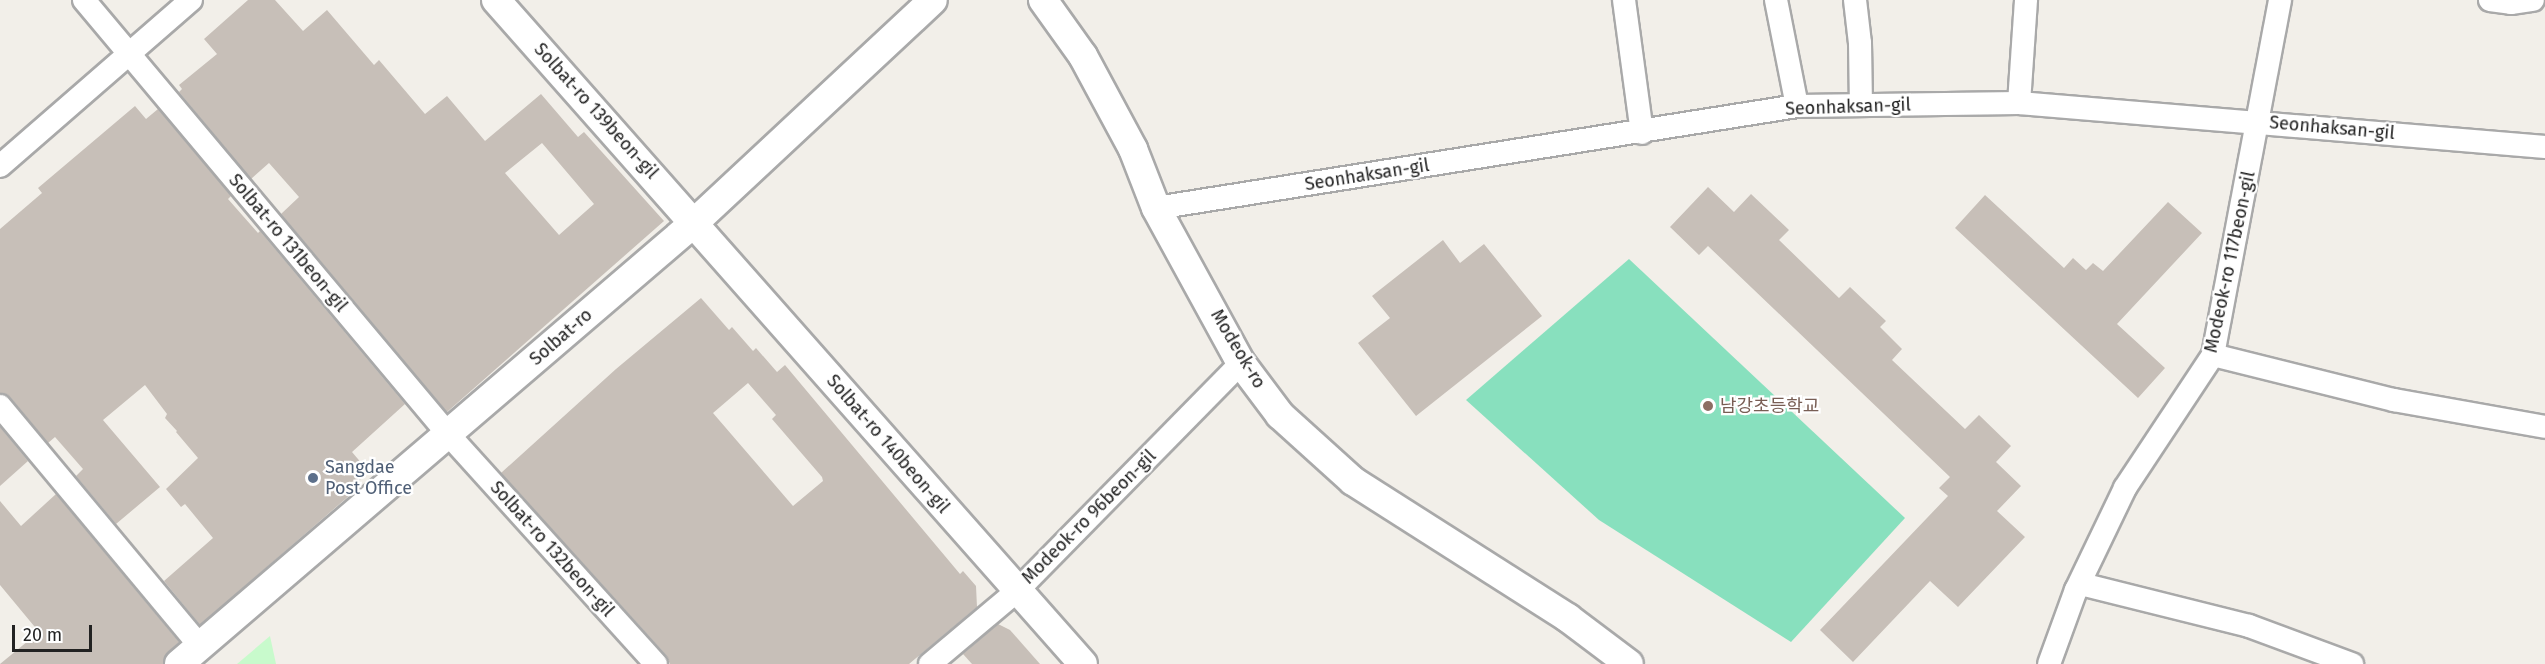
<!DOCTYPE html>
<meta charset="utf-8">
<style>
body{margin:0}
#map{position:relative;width:2545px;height:664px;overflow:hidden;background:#f2efe9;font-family:"Fira Sans","Noto Sans KR",sans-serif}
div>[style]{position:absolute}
.park>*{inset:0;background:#c8facc}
.pitch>*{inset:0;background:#88e0be}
.building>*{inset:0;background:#c7bfb8}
.roads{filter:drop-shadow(2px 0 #a9a9a9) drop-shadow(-2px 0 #a9a9a9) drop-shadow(0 2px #a9a9a9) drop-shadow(0 -2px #a9a9a9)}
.minor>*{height:22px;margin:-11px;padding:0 11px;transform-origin:11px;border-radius:11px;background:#fff}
.tertiary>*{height:28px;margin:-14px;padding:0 14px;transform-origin:14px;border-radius:14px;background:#fff}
.dots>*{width:16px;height:16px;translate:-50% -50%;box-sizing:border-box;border:3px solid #fff;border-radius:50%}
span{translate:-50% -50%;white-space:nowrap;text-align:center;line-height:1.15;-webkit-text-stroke:4.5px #fff;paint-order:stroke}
.street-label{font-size:18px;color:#222}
.education-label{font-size:18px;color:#785e54}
.left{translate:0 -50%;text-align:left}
.service-label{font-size:18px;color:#4e5e75}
.scale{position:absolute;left:12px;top:625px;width:80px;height:27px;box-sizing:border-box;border:3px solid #222;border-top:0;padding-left:8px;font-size:18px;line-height:21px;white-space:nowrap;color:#222;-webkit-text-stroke:4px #fff;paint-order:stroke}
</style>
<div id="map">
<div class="park">
<i style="clip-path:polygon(270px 636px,276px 664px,237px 664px)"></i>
</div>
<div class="pitch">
<i style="clip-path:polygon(1629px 259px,1905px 518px,1791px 642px,1599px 520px,1466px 400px)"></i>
</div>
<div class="building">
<i style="clip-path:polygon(evenodd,248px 0,275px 0,303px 31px,327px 10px,374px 65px,379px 60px,425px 114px,447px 96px,485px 141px,541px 94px,578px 137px,584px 132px,664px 221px,447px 412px,281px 214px,299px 197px,269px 163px,251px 179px,179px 92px,182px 89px,179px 85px,217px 54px,204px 39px,248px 0,542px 143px,594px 204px,559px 235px,505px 173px,542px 143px)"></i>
<i style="clip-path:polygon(135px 106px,146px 119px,158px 109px,231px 196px,228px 199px,258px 233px,260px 231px,405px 404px,352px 452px,369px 472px,355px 484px,358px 488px,200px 625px,164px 581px,213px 538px,185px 504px,181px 507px,166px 489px,198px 458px,176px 432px,177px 431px,165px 418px,167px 414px,145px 385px,103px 420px,160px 487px,116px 524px,76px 476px,83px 469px,55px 437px,48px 443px,10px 397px,0 393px,0 229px,42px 193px,38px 188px)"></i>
<i style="clip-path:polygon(1708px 187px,1734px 212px,1751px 194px,1789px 230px,1779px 240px,1839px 298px,1850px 287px,1886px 321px,1880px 327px,1902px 349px,1892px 360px,1965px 429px,1979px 415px,2011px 446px,1996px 462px,2021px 486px,1997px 511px,2025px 537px,1958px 607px,1930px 581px,1853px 662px,1820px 630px,1948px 496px,1939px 488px,1950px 477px,1708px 246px,1699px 255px,1670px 227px)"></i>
<i style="clip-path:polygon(1985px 195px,2064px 268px,2073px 258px,2086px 270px,2093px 263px,2103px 271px,2168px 202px,2202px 233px,2117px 324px,2165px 368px,2138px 398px,1955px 228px)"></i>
<i style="clip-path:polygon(1443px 240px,1460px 263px,1484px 244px,1542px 316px,1416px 416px,1358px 343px,1390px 318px,1372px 296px)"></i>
<i style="clip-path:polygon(evenodd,701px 298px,729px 330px,732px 327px,753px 351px,756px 348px,777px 372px,785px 365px,960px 574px,963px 571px,976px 586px,977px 607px,909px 664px,670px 664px,666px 655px,501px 473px,616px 369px,701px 298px,748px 383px,776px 415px,772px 419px,822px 477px,823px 481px,793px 506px,713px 413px,748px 383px)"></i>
<i style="clip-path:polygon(0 427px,28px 461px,0 486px)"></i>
<i style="clip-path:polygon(56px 494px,179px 642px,168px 652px,163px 664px,0 664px,39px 632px,0 585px,0 501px,21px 526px)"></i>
<i style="clip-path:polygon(998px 624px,1010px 630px,1040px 664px,972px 664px,963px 654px)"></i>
</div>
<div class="roads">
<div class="minor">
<i style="left:84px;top:0;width:566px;rotate:50.01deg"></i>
<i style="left:448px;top:434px;width:310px;rotate:47.9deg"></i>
<i style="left:1624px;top:0;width:134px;rotate:82.3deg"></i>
<i style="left:1776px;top:0;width:108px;rotate:78.8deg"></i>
<i style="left:1855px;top:0;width:43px;rotate:83.4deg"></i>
<i style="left:1860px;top:43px;width:62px;rotate:89.1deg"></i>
<i style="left:2490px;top:0;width:21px;rotate:8deg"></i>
<i style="left:2511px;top:3px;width:22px;rotate:-8deg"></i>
<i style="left:2019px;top:103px;width:103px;rotate:-86.1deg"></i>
<i style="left:0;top:166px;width:253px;rotate:-41deg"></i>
<i style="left:1156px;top:208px;width:649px;rotate:-9.04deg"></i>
<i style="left:1797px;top:106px;width:222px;rotate:-0.8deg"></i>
<i style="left:2019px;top:103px;width:528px;rotate:4.78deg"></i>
<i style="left:2213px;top:355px;width:187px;rotate:14deg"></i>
<i style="left:2394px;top:400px;width:153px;rotate:10.1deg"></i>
<i style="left:0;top:406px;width:312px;rotate:50.2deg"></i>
<i style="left:2081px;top:584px;width:173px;rotate:14deg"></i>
<i style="left:2249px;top:626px;width:110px;rotate:20.3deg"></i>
<i style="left:930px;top:664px;width:114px;rotate:-40deg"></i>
<i style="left:1017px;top:591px;width:320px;rotate:-45.5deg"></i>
<i style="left:2049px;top:664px;width:79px;rotate:-70deg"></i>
<i style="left:2076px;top:590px;width:113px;rotate:-64.3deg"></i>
<i style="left:2125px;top:488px;width:159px;rotate:-56.5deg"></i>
<i style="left:2213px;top:355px;width:361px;rotate:-79.3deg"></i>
</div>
<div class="tertiary">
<i style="left:496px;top:0;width:886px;rotate:48.52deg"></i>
<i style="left:1043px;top:0;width:69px;rotate:54.5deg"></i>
<i style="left:1083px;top:56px;width:106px;rotate:61.7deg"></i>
<i style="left:1133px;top:149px;width:63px;rotate:68.7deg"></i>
<i style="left:1156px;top:208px;width:177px;rotate:61.3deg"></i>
<i style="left:1241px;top:363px;width:65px;rotate:53.1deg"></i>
<i style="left:1280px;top:415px;width:98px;rotate:42.1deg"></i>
<i style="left:1353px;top:481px;width:255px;rotate:32.5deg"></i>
<i style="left:1568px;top:618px;width:76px;rotate:37deg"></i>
<i style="left:179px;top:664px;width:679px;rotate:-40.58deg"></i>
<i style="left:695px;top:222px;width:325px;rotate:-43deg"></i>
</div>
</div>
<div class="dots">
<i style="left:1708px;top:406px;background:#8d6e63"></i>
<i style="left:313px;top:478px;background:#5c6f8a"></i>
</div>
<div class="street-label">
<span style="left:1848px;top:107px;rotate:-2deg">Seonhaksan-gil</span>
<span style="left:596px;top:111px;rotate:48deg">Solbat-ro 139beon-gil</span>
<span style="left:2332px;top:128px;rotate:5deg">Seonhaksan-gil</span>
<span style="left:1367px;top:175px;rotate:-9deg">Seonhaksan-gil</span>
<span style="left:288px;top:243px;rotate:50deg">Solbat-ro 131beon-gil</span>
<span style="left:2230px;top:262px;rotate:-78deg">Modeok-ro 117beon-gil</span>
<span style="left:561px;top:337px;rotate:-41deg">Solbat-ro</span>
<span style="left:1238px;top:349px;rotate:59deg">Modeok-ro</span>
<span style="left:888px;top:444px;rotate:49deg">Solbat-ro 140beon-gil</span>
<span style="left:1089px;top:517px;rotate:-45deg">Modeok-ro 96beon-gil</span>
<span style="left:552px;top:549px;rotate:48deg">Solbat-ro 132beon-gil</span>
</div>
<div class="education-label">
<span class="left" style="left:1720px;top:406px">남강초등학교</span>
</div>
<div class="service-label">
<span class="left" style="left:325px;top:478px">Sangdae<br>Post Office</span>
</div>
<div class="scale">20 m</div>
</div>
